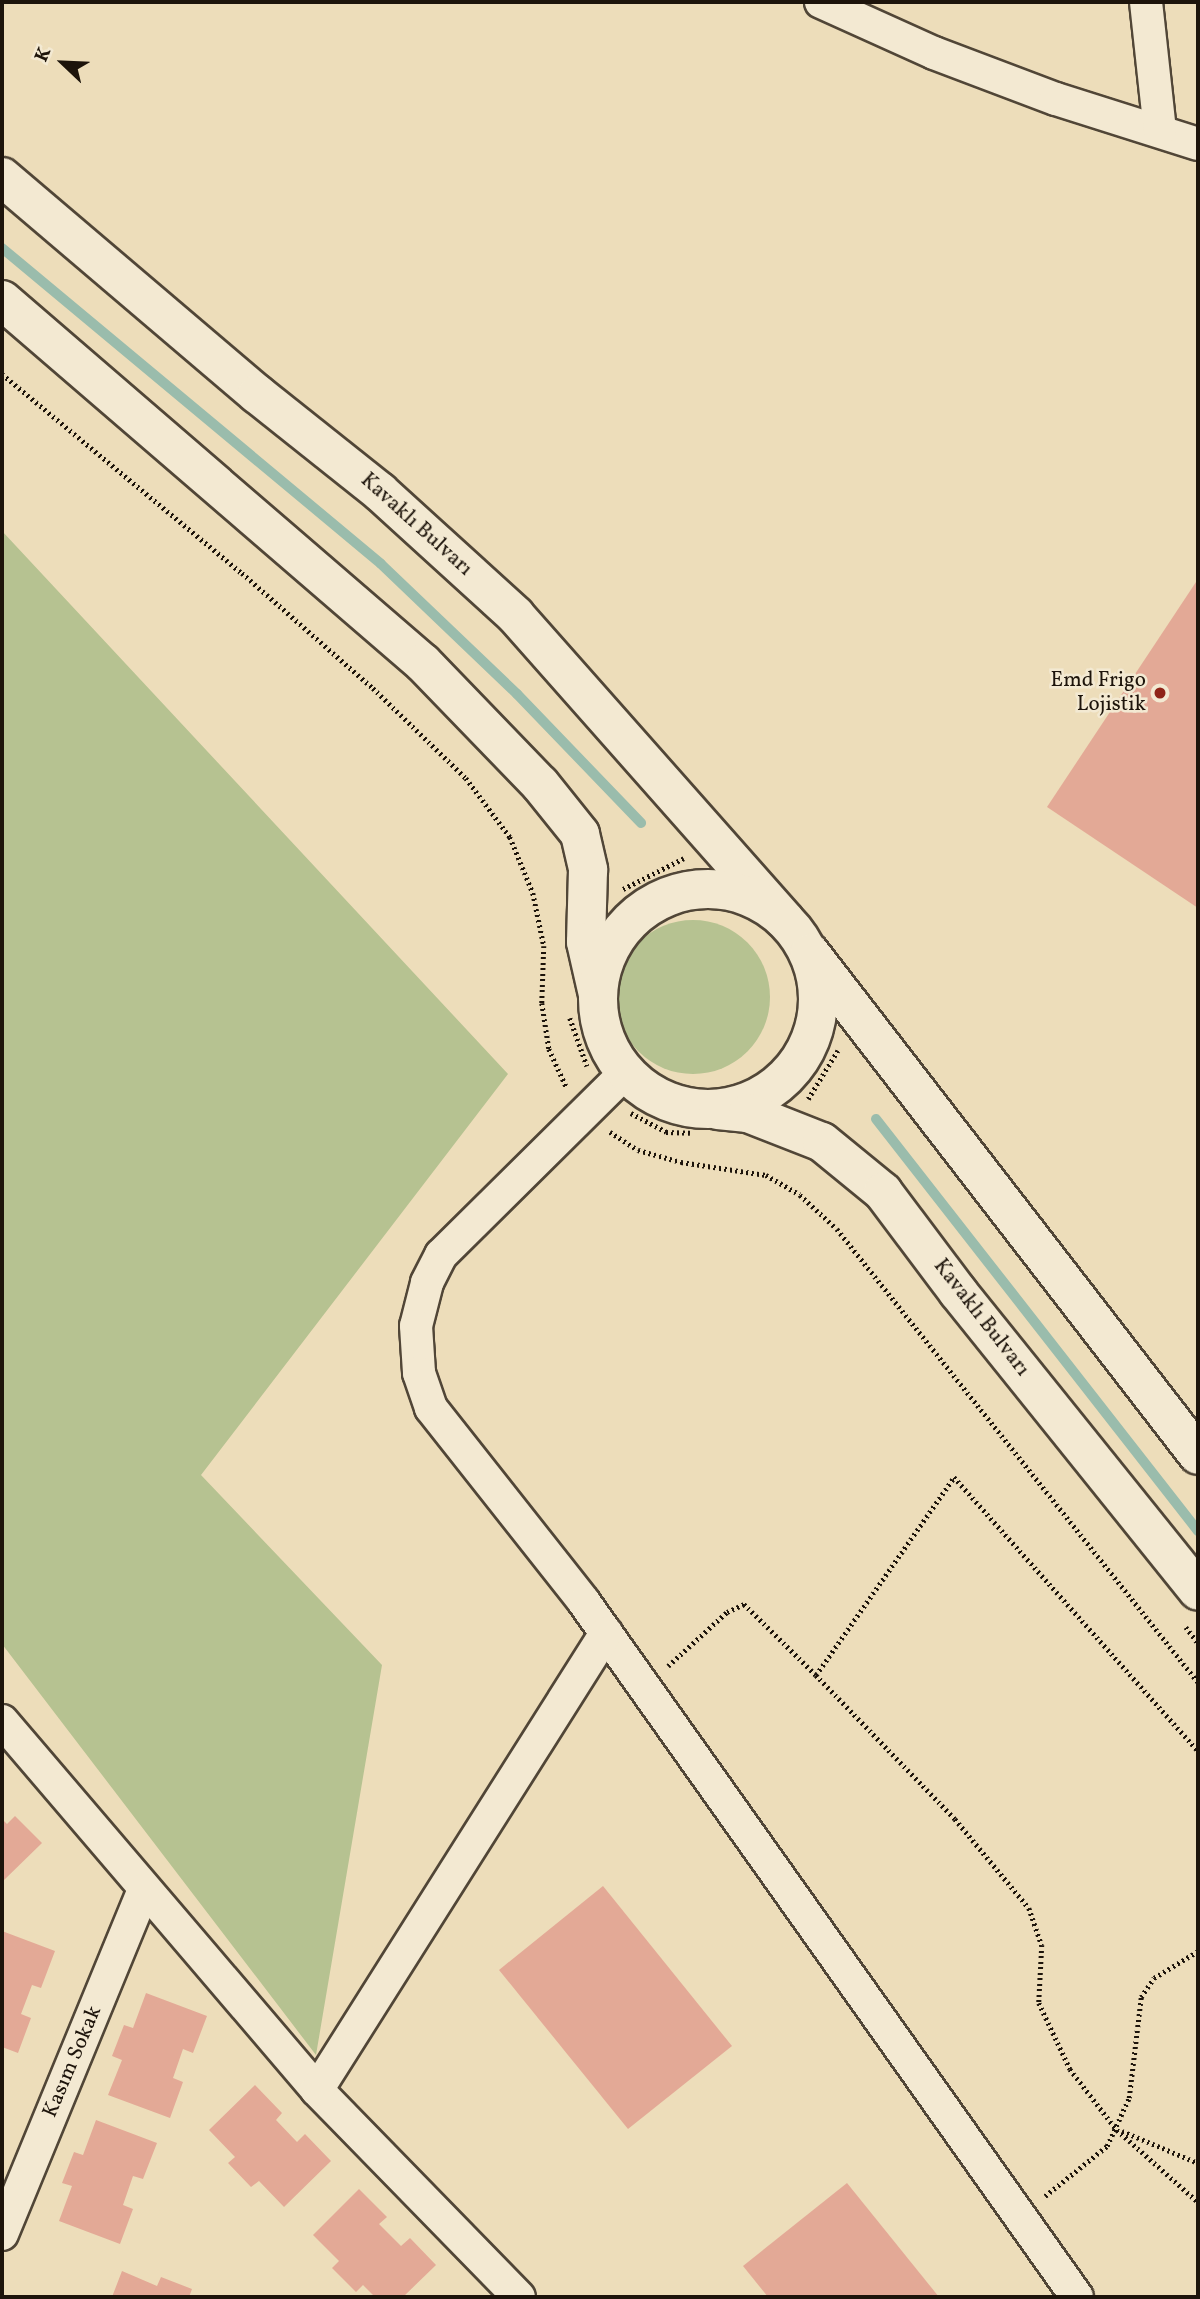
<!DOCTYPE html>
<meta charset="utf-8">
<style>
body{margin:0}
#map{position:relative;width:1200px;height:2299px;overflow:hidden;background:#edddba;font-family:Vollkorn,serif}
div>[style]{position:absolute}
.green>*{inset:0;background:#b6c291}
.round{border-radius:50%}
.stream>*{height:10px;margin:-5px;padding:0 5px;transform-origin:5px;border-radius:5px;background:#9abcac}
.building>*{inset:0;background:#e3a996}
.path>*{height:4.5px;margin-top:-2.25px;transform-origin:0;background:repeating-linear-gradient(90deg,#1d140b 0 2px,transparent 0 5.5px)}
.roads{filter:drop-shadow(2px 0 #514637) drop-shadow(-2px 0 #514637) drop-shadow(0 2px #514637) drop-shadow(0 -2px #514637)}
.street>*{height:32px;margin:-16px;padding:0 16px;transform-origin:16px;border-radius:16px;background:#f3e9d2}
.secondary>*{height:38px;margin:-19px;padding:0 19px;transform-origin:19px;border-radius:19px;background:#f3e9d2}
.secondary>.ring{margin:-19px;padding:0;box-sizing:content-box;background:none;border:38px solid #f3e9d2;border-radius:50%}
.dots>*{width:19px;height:19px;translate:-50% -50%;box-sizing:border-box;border:4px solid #f3e9d2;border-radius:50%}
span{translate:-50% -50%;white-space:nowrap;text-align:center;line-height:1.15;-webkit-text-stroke:5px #f3e9d2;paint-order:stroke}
.street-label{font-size:21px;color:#1d140b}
.poi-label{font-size:21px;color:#1d140b}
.right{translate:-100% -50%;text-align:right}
.frame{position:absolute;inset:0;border:4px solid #1d140b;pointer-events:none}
.north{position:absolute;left:28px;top:28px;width:70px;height:70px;-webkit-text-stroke:5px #f3e9d2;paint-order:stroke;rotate:293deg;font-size:19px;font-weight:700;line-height:28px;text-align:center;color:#1d140b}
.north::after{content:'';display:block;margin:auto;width:24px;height:32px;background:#1d140b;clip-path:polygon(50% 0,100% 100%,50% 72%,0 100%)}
</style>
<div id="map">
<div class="green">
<i style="clip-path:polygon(2px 531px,508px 1074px,201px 1475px,382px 1665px,316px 2055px,2px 1644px)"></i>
<i class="round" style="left:616px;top:920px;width:154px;height:154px"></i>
</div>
<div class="stream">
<i style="left:2px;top:248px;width:493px;rotate:39.8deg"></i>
<i style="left:381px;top:564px;width:188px;rotate:43.7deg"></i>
<i style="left:517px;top:694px;width:179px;rotate:46.1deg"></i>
<i style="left:876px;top:1119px;width:523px;rotate:51.99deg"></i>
</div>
<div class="building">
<i style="clip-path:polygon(1198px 579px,1198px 908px,1047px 807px)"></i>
<i style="clip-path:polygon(15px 1816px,42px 1843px,2px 1882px,2px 1819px,7px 1824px)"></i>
<i style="clip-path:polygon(603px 1886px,732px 2046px,628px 2129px,499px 1970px)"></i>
<i style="clip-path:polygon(2px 1931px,55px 1951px,41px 1988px,32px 1985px,21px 2014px,31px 2018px,18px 2053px,2px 2047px)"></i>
<i style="clip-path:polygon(146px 1993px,207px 2016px,193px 2053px,183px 2049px,173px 2078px,183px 2082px,170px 2118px,108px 2095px,122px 2060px,112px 2056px,124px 2025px,133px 2028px)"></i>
<i style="clip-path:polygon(255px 2085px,282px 2113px,276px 2120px,297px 2142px,305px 2134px,331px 2161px,284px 2207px,259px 2181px,251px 2187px,228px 2163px,235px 2157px,209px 2130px)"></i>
<i style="clip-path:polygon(96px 2120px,157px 2143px,143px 2179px,133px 2176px,123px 2205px,133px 2209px,120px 2244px,59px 2221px,72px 2186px,62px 2183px,74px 2152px,83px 2155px)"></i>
<i style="clip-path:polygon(847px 2183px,939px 2297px,768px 2297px,743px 2266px)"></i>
<i style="clip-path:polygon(359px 2189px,387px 2217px,379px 2224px,401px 2246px,410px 2238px,436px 2265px,403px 2297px,375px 2297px,363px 2285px,356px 2292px,332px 2268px,339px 2261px,313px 2235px)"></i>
<i style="clip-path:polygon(122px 2271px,157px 2286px,161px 2277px,192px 2289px,189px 2297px,112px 2297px)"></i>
</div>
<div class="path">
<i style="left:2px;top:374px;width:312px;rotate:39.7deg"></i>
<i style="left:242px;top:573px;width:174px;rotate:41.3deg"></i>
<i style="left:373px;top:688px;width:129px;rotate:44.1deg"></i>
<i style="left:466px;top:778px;width:74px;rotate:53.3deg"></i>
<i style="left:510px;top:837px;width:61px;rotate:67.7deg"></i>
<i style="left:533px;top:893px;width:54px;rotate:78.3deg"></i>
<i style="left:544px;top:946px;width:57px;rotate:92deg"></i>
<i style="left:542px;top:1003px;width:47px;rotate:81.3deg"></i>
<i style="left:549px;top:1049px;width:41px;rotate:65.3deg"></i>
<i style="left:623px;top:889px;width:68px;rotate:-26.9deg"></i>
<i style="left:570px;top:1018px;width:51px;rotate:70.5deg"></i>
<i style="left:808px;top:1099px;width:57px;rotate:-58.5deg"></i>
<i style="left:631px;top:1113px;width:40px;rotate:28deg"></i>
<i style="left:666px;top:1132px;width:24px;rotate:2deg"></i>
<i style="left:610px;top:1132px;width:33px;rotate:33deg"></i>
<i style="left:638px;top:1150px;width:45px;rotate:15.6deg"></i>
<i style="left:681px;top:1162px;width:86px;rotate:8.7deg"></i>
<i style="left:766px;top:1175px;width:39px;rotate:30deg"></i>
<i style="left:800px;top:1195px;width:50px;rotate:42.6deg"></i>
<i style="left:837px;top:1229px;width:579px;rotate:51.45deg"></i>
<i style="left:1186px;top:1627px;width:20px;rotate:53deg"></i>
<i style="left:668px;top:1666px;width:80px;rotate:-42.5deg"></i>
<i style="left:727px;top:1612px;width:19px;rotate:-25deg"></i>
<i style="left:744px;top:1604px;width:101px;rotate:44.6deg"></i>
<i style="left:816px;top:1675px;width:200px;rotate:46deg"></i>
<i style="left:955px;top:1819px;width:116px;rotate:50.3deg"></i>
<i style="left:1029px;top:1908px;width:39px;rotate:71deg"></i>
<i style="left:1042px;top:1945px;width:58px;rotate:93deg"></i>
<i style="left:1039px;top:2003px;width:73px;rotate:64.8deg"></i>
<i style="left:1070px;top:2069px;width:77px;rotate:52.4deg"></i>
<i style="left:1117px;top:2130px;width:108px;rotate:41.6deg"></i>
<i style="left:816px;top:1675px;width:241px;rotate:-55.1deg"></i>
<i style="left:954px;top:1477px;width:367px;rotate:48.3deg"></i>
<i style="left:1122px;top:2131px;width:82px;rotate:22.8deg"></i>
<i style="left:1045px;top:2196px;width:80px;rotate:-38.9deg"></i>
<i style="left:1107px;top:2146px;width:53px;rotate:-65.4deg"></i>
<i style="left:1129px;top:2098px;width:102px;rotate:-83.2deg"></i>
<i style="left:1141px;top:1997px;width:23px;rotate:-56deg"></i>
<i style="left:1154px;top:1978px;width:52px;rotate:-31.5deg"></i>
</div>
<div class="roads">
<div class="street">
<i style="left:821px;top:2px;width:124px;rotate:24.3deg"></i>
<i style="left:934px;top:53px;width:130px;rotate:20.7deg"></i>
<i style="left:1056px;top:99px;width:149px;rotate:17.6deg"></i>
<i style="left:1146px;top:2px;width:129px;rotate:83.8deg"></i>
<i style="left:626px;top:1072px;width:260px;rotate:135.3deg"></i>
<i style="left:441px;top:1255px;width:31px;rotate:117deg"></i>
<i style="left:427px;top:1283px;width:44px;rotate:104.3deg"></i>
<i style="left:416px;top:1326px;width:47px;rotate:86.3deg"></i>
<i style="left:419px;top:1373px;width:37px;rotate:71deg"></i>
<i style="left:431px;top:1408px;width:247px;rotate:51.7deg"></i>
<i style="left:584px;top:1602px;width:852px;rotate:54.65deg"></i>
<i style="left:2px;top:1721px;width:485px;rotate:49.5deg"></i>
<i style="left:317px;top:2090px;width:289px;rotate:45.7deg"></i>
<i style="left:317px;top:2090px;width:541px;rotate:-57.69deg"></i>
<i style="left:2px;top:2234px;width:372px;rotate:-67.6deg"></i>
</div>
<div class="secondary">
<i style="left:2px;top:177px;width:335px;rotate:40.4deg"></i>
<i style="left:257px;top:394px;width:157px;rotate:38.5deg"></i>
<i style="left:380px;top:492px;width:183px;rotate:42.3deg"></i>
<i style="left:515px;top:615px;width:407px;rotate:48.5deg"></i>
<i style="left:2px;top:300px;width:556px;rotate:40.77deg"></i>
<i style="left:423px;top:663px;width:168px;rotate:46deg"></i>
<i style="left:540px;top:784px;width:64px;rotate:51.3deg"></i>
<i style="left:580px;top:834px;width:37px;rotate:77deg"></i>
<i style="left:588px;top:870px;width:72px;rotate:91.6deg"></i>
<i style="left:586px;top:942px;width:54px;rotate:77.2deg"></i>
<i class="ring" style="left:598px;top:889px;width:182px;height:182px"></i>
<i style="left:810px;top:953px;width:634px;rotate:52.3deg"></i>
<i style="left:718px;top:1110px;width:30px;rotate:6deg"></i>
<i style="left:748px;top:1113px;width:79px;rotate:21.4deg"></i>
<i style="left:822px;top:1142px;width:79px;rotate:39.3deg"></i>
<i style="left:883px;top:1192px;width:125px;rotate:53.1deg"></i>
<i style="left:958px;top:1292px;width:383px;rotate:51.2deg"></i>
</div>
</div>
<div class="dots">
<i style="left:1160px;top:693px;background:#8f2418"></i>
</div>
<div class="street-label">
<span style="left:416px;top:525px;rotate:42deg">Kavaklı Bulvarı</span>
<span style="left:981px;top:1318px;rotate:52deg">Kavaklı Bulvarı</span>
<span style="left:73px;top:2062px;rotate:-67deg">Kasım Sokak</span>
</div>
<div class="poi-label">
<span class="right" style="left:1146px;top:693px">Emd Frigo<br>Lojistik</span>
</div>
<div class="frame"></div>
<div class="north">K</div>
</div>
